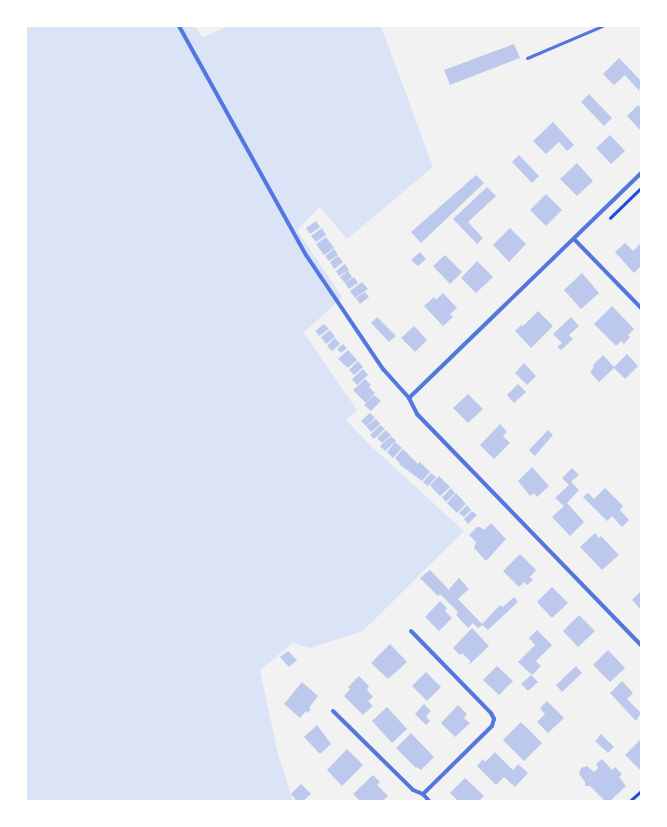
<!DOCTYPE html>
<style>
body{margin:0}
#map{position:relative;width:667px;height:827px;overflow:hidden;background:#f2f2f2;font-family:"DejaVu Sans",sans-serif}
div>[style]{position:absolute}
.green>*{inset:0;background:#dbe4f7}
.building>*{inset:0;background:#bdc9ec}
.path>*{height:2.5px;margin:-1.25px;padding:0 1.25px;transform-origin:1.25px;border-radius:1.25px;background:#1d4ed8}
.service>*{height:3px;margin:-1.5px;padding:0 1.5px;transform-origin:1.5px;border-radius:1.5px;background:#5277de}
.minor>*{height:4px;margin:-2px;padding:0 2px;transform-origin:2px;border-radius:2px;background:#5277de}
span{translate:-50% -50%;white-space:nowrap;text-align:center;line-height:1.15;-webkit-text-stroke:4px #fff;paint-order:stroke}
.frame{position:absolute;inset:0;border:27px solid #fff;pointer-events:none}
</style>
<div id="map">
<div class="green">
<i style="clip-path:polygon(26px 26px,194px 26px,203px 37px,228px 26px,381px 26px,433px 167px,347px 239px,320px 207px,297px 230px,342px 297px,304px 333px,357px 410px,346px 420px,371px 446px,464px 531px,363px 631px,310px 648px,293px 643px,260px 670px,278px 754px,293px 801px,26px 801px)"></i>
</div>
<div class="building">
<i style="clip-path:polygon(514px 44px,520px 58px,450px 85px,444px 70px)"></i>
<i style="clip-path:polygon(619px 58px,641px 81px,639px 91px,625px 75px,614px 85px,603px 74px)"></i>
<i style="clip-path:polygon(589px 94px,612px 118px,604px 126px,581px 102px)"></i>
<i style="clip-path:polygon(638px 105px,641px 108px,641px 131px,627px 116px)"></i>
<i style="clip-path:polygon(553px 122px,574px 145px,567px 151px,559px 142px,546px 154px,533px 141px)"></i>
<i style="clip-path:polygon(610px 135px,625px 151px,611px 164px,596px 148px)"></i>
<i style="clip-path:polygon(519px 155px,539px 176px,532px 183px,512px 162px)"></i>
<i style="clip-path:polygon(577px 163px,593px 181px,577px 196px,560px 179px)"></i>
<i style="clip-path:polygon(476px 175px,484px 183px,421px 243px,411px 232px)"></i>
<i style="clip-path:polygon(487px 187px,496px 196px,468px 222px,483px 238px,477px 244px,453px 219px)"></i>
<i style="clip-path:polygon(546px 194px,562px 210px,546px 226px,530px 210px)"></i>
<i style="clip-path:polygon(316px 221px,320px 227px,310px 234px,306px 228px)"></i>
<i style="clip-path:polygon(322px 228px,326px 235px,316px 242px,311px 236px)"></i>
<i style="clip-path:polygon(510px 228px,526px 244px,509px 262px,493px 245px)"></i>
<i style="clip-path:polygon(326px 237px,334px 248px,324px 255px,316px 244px)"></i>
<i style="clip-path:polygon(625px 243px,633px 251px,641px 243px,641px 266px,634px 273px,615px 252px)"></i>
<i style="clip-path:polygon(334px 249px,338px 255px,329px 261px,325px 256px)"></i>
<i style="clip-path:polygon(420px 252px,426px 259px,418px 266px,411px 260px)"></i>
<i style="clip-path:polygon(445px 255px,462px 272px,450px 284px,433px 266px)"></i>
<i style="clip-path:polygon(338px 256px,343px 262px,334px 269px,330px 262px)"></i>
<i style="clip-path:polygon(477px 261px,493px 277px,476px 293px,461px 278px)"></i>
<i style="clip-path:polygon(345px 264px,349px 270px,339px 276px,336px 271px)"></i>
<i style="clip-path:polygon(348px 271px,352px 277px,345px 283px,340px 277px)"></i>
<i style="clip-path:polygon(582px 273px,599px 293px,581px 309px,564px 290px)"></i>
<i style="clip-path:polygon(354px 277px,358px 283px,349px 289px,345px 283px)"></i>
<i style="clip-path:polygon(362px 282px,368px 289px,355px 298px,350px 291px)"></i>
<i style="clip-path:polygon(365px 292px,369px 297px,360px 304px,356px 298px)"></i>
<i style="clip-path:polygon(443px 293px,457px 308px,450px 314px,453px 317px,443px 326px,424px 306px,434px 297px,436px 300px)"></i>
<i style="clip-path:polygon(612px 306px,634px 329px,628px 335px,630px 337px,624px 344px,621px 341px,616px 346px,594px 324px)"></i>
<i style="clip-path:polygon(538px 311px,553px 326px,531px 348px,515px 331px,521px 325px,523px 326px)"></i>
<i style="clip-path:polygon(377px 317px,396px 336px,389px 342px,371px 323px)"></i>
<i style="clip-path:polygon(571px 317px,579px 326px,569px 335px,573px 339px,561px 350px,557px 347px,562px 343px,553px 334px)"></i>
<i style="clip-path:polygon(324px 324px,329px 329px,319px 336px,315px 331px)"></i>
<i style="clip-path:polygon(414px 326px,427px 340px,415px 352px,401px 338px)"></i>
<i style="clip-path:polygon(330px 330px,335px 337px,326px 344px,321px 337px)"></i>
<i style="clip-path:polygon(335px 338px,340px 344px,332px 351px,327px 346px)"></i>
<i style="clip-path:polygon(343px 344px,347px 348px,341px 353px,337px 349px)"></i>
<i style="clip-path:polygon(348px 350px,357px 360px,348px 368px,338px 359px)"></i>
<i style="clip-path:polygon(627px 354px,638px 366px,625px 379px,614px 368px,599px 382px,590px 372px,594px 367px,593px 365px,603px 355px,614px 367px)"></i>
<i style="clip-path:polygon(358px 361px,363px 367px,354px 375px,349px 370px)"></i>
<i style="clip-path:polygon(524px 363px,536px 376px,527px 385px,515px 373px)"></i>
<i style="clip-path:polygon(363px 369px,368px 375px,357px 385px,352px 379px)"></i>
<i style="clip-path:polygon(365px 379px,371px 385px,369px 387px,375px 393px,366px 403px,353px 390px)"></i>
<i style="clip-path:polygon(518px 384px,526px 392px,514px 403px,507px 395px)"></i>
<i style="clip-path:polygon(468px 394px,483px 409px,468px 423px,453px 408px)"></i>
<i style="clip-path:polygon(374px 395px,381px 401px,371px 411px,364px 405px)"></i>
<i style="clip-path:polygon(370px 413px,375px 418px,366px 426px,361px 421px)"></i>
<i style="clip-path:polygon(376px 419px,380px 424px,371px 432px,366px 426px)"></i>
<i style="clip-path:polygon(500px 424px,507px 432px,503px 436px,510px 443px,494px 459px,480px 445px)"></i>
<i style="clip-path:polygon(380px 425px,385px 429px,374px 439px,370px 435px)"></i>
<i style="clip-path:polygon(386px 430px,391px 435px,382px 443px,377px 438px)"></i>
<i style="clip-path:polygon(548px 430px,553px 435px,535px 456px,529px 450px)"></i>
<i style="clip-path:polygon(391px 436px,396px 441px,385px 451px,380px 446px)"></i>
<i style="clip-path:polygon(395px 442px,402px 448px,393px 458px,387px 452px)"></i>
<i style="clip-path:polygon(403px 449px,418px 464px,420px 462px,430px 472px,422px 481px,399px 464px,400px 463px,395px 458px)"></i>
<i style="clip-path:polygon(532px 467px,549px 486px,537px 497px,534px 493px,530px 496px,518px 481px)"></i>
<i style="clip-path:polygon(572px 468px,579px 475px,571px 482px,579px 490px,567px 503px,584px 522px,570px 536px,552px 517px,564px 506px,555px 498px,569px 485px,562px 478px)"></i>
<i style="clip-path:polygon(431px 473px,436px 477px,428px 486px,423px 482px)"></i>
<i style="clip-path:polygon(439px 476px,445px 482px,435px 491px,430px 485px)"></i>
<i style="clip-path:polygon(445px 482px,450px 487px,440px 496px,435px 491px)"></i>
<i style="clip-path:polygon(451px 488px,455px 493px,446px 502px,442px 497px)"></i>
<i style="clip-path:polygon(605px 488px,623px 506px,620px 510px,629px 520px,622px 527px,612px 516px,607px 521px,583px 497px,588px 493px,594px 499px)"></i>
<i style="clip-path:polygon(456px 493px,466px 504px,457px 513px,447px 503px)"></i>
<i style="clip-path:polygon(467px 505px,471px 510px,464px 517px,459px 513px)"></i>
<i style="clip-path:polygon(472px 511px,477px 515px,468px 524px,464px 519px)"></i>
<i style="clip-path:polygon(491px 523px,506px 539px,486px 561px,474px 548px,476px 542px,469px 535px,477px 527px,480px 527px,484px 530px)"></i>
<i style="clip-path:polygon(595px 533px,599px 538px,601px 536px,619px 555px,602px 570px,580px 547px)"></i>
<i style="clip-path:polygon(520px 554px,536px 570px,530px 577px,533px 580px,527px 585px,524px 582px,519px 587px,503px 571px)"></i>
<i style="clip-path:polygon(430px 570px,451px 592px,449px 589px,459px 578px,469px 589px,458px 599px,482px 624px,500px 605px,503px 607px,514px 597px,518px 602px,488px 630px,482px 625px,478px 628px,473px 623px,468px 628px,456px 615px,458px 612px,440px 594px,438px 596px,420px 578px)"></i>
<i style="clip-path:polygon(552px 587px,568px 603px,552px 618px,537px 602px)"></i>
<i style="clip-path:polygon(641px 591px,641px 610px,632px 600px)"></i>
<i style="clip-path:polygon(440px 601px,447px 608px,445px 611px,452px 618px,439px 631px,425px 617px)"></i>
<i style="clip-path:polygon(579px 615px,595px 631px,578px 647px,563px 631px)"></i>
<i style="clip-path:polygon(472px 628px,489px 646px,469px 665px,470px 661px,462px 653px,460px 655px,453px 648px)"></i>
<i style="clip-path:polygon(537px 630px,552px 645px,536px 661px,541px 666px,532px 675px,518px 662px,535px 645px,529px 638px)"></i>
<i style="clip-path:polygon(390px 644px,407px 662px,388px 679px,371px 663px)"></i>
<i style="clip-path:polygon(608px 650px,625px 668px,610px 682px,593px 665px)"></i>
<i style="clip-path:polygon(288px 651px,297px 660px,289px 667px,280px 657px)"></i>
<i style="clip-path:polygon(497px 666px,513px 681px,499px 695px,483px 680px)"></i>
<i style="clip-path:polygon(576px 666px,582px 673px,562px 692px,556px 685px)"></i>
<i style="clip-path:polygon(426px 672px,441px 687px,427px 701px,412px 686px)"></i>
<i style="clip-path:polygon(531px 675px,538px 682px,528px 691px,521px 684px)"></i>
<i style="clip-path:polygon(359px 676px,369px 686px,367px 690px,373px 697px,368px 701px,373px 706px,363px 715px,344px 696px,350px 689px,348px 687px)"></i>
<i style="clip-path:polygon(622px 681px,633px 693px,627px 699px,641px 713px,636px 721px,610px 693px)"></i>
<i style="clip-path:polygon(302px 682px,318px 696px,309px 708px,311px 709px,308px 713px,306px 711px,300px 718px,284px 704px)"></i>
<i style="clip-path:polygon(547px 701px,564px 718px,548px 733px,537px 722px,545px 714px,540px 708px)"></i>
<i style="clip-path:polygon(424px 704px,431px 711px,426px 716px,430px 721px,426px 725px,415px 714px)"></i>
<i style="clip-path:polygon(458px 705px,467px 714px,464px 718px,470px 723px,455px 737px,441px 723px)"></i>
<i style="clip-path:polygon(387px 707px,407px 729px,392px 743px,372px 721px)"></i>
<i style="clip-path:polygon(521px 722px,542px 743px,524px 761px,503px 740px)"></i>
<i style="clip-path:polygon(317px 725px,331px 744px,320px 754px,304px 737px)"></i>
<i style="clip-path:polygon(411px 733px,434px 757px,421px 770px,417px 767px,416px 768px,396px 748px)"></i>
<i style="clip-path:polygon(601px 734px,614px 747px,608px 753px,595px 741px)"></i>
<i style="clip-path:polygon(640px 740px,641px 741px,640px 770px,625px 755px)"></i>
<i style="clip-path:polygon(347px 749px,363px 765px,342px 786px,327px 770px)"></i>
<i style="clip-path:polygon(495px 752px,513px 770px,518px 764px,528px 773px,515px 787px,504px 777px,496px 785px,477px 766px,483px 759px,485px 762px)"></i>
<i style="clip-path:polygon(602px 759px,612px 770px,615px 767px,622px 774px,619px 777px,626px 786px,610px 801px,605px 801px,590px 786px,585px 786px,585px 782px,579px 774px,581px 768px,587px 766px,594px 772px,598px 768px,596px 764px)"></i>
<i style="clip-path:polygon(373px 775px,380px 782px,377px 785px,388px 796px,382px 801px,360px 801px,353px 794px)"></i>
<i style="clip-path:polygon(465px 778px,484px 796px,479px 801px,458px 801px,450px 793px)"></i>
<i style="clip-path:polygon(301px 784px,311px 794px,303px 801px,297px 801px,291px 794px)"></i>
</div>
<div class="path">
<i style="left:610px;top:218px;width:43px;rotate:-44.1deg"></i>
<i style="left:630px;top:801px;width:15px;rotate:-42deg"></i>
</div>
<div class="service">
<i style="left:527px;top:58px;width:82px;rotate:-23.1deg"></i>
</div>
<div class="minor">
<i style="left:179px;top:26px;width:262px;rotate:61deg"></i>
<i style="left:306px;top:255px;width:138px;rotate:56deg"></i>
<i style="left:383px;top:369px;width:39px;rotate:48deg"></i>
<i style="left:409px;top:398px;width:18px;rotate:63deg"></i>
<i style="left:417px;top:414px;width:322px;rotate:45.9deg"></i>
<i style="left:574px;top:239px;width:96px;rotate:45.8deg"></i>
<i style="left:409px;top:398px;width:323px;rotate:-44.1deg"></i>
<i style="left:411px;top:631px;width:115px;rotate:45.7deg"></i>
<i style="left:491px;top:713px;width:7px;rotate:63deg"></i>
<i style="left:494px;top:719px;width:7px;rotate:106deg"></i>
<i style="left:492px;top:726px;width:97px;rotate:135.4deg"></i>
<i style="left:333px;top:711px;width:112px;rotate:44.6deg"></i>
<i style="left:413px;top:790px;width:11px;rotate:22deg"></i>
<i style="left:423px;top:794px;width:9px;rotate:49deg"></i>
</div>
<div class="frame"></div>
</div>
